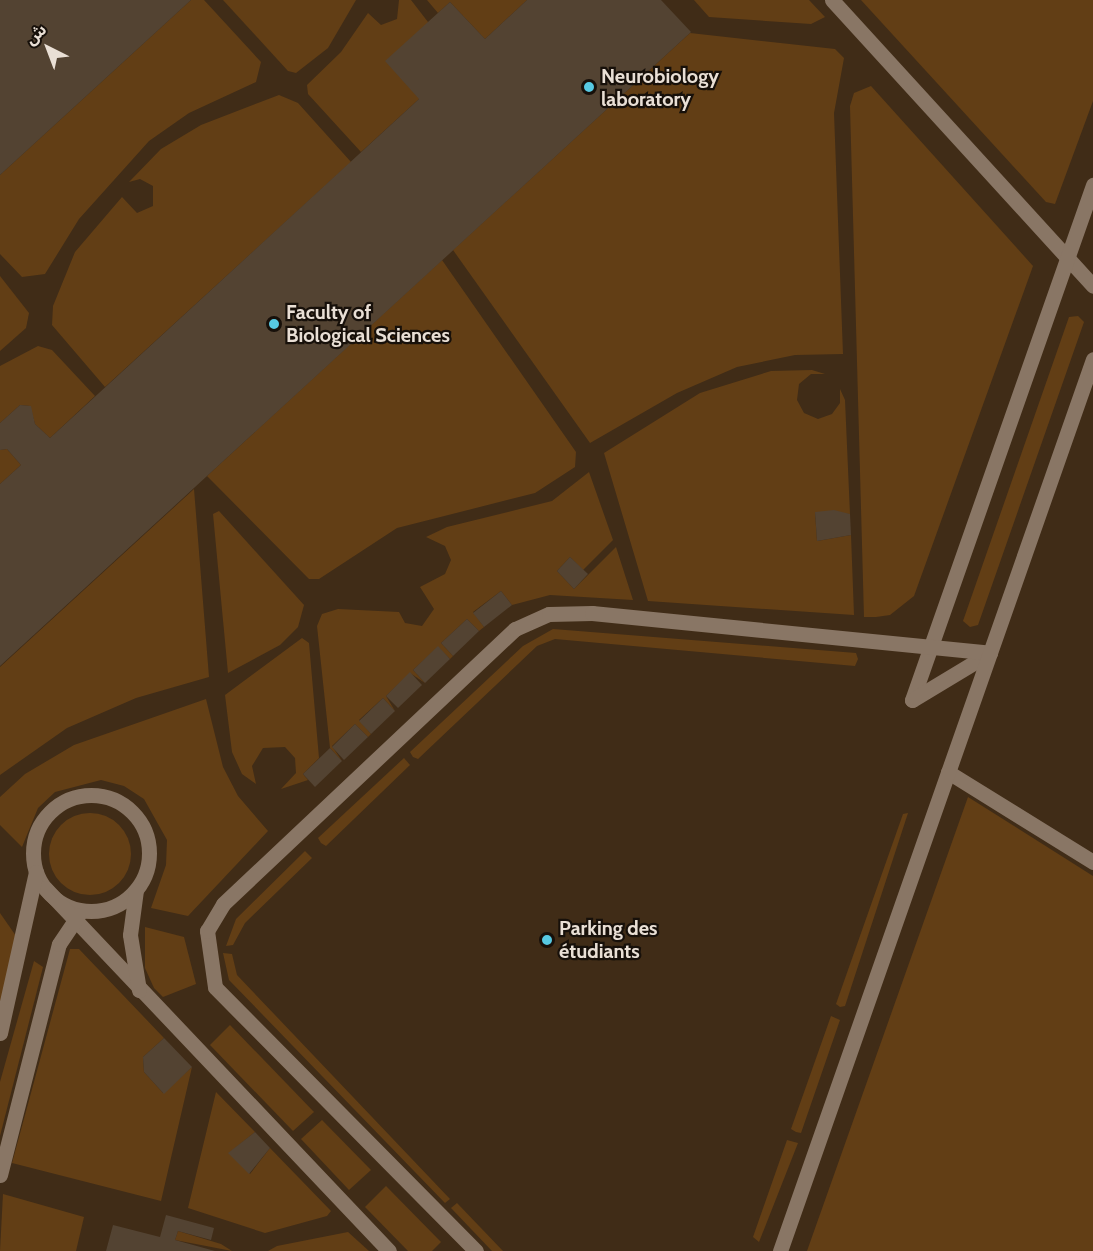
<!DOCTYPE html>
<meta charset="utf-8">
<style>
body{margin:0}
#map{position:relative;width:1093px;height:1251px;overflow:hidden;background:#352616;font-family:Cabin,"Noto Sans Arabic",sans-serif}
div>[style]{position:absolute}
.built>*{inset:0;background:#402c17}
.green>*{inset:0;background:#623e15}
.round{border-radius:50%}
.building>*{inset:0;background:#534332}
.service>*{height:15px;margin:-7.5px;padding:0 7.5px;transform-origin:7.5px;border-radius:7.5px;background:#897665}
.service>.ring{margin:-7.5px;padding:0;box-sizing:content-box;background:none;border:15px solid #897665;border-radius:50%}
.dots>*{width:16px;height:16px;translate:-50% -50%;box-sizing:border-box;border:3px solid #17100a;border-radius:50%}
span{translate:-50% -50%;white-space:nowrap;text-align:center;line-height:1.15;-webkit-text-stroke:4.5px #17100a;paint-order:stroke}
.poi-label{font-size:20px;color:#e9dfd5;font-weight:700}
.left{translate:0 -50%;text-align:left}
.north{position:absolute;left:18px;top:18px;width:60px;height:60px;-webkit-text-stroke:4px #17100a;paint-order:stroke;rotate:318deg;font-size:16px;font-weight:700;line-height:24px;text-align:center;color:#e9dfd5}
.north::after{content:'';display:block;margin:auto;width:21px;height:27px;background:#e9dfd5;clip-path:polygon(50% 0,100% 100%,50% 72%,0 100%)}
</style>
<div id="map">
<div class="built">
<i style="clip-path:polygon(0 0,1093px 0,1093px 1251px,0 1251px)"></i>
</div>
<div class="green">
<i style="clip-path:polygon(191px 0,204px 0,261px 62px,256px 82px,189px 113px,149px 141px,79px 219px,45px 274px,22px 277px,0 254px,0 175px)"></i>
<i style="clip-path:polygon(223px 0,356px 0,328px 48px,296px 73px,288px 71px)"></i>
<i style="clip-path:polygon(399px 0,411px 0,428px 22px,419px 99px,361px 152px,308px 94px,307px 85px,341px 52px,368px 13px,381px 25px,397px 19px)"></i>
<i style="clip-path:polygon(427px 0,527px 0,485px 39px,450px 2px,438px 13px)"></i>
<i style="clip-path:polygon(694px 0,809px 0,825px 17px,811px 24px,709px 17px)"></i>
<i style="clip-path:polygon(861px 0,1093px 0,1093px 101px,1055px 204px,1046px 202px)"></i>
<i style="clip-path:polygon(690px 33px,835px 49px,844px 58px,834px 113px,843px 354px,795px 355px,737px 367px,677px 393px,590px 443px,453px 250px)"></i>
<i style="clip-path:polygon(871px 86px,1033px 266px,914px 596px,890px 615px,876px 617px,864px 617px,850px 106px,854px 93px)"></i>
<i style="clip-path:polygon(279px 95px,298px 103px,351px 162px,105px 387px,52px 325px,53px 306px,75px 252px,122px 197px,137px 213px,153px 206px,153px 186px,140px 179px,129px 182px,161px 149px,201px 125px)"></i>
<i style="clip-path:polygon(442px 260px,576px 452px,575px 467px,535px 493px,397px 528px,319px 579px,309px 579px,207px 476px)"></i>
<i style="clip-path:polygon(0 276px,29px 313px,26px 328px,0 351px)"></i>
<i style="clip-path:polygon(1078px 316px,1084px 322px,978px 625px,970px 627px,963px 621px,1069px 317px)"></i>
<i style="clip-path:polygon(38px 346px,52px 350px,95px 396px,50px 438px,35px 424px,30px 406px,20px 405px,0 423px,0 366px)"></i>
<i style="clip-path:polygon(812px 370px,825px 374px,811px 374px,799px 384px,797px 400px,804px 413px,818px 419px,832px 414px,840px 403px,840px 389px,845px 400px,850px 514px,815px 512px,817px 541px,851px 535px,854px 615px,648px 601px,604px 453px,700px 393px,771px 371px)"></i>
<i style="clip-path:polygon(7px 449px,21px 465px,0 484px,0 450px)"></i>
<i style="clip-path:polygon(589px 472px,613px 540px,583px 570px,570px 557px,557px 571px,574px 589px,616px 547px,633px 600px,550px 595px,512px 605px,501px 591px,473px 612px,484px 627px,479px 631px,467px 619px,441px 643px,453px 656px,450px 659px,438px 647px,413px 670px,425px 683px,410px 673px,386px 696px,395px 711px,383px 698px,359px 720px,371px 734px,368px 737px,355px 724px,332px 746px,342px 761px,330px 748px,317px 626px,322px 614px,338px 609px,399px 612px,405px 623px,422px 626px,434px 609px,420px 587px,445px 574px,451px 560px,445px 546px,426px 537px,447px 527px,552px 501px)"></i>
<i style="clip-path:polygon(194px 489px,209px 677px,136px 698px,67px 728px,0 775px,0 667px)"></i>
<i style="clip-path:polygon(219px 511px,304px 605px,298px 627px,280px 645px,228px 673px,213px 514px)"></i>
<i style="clip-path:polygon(553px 629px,856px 653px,858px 659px,855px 666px,555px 639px,537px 646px,418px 759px,413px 757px,410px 752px,523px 646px)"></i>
<i style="clip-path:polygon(302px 638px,309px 643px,319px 758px,303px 774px,308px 780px,281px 789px,296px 773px,295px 758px,285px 747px,263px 748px,252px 766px,256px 784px,242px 774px,232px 752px,225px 695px)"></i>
<i style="clip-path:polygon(206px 699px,223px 767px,238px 796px,268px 831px,188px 916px,151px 908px,166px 865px,167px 840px,144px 799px,124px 786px,101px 780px,55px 792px,38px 808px,22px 847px,0 825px,0 797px,25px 774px,74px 745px)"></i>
<i style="clip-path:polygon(404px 758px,410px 765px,326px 846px,321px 843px,318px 838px)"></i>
<i style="clip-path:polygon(968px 797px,1093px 876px,1093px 1251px,807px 1251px)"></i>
<i class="round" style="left:49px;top:813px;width:82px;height:82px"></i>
<i style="clip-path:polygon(908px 813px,845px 1006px,840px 1007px,836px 1004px,903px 814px)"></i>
<i style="clip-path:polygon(305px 851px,312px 858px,245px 923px,233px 945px,226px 946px,236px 919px)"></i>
<i style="clip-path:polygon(0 913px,16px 936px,0 1007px)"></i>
<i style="clip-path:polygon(145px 927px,184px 937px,196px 984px,163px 997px,154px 988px,145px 968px)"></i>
<i style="clip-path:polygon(70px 949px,79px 949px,164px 1038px,143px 1057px,144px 1072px,163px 1093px,192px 1067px,161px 1201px,12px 1163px)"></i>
<i style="clip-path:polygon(223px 953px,232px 954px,237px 975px,450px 1199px,445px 1203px,229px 980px)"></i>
<i style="clip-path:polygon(34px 961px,43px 967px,0 1136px,0 1082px)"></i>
<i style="clip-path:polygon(831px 1016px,840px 1020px,801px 1133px,796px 1132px,791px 1129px)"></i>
<i style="clip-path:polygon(230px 1025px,314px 1112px,293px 1131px,210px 1045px)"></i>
<i style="clip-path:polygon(216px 1092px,255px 1132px,229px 1153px,250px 1174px,270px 1148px,331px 1211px,327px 1216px,265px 1233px,188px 1208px)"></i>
<i style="clip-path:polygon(322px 1120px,371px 1170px,349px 1190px,301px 1139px)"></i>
<i style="clip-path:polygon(787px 1140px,798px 1143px,759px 1242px,753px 1237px)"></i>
<i style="clip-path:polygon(386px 1186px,441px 1242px,432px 1251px,408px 1251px,365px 1207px)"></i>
<i style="clip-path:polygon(3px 1194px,84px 1217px,76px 1251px,0 1251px)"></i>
<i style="clip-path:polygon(457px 1203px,503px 1251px,492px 1251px,451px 1208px)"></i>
<i style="clip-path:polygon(178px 1231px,221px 1244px,232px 1251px,175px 1240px)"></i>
<i style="clip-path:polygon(348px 1232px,369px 1251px,268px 1251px,277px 1246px)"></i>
</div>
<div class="building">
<i style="clip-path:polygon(0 0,191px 0,0 175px)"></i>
<i style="clip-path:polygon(527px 0,661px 0,691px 32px,0 666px,0 484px,21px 465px,7px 449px,0 450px,0 423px,20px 405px,31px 406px,35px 424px,50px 438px,419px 99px,385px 61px,450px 2px,485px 39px)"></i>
<i style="clip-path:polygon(834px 510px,850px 514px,851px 535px,817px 541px,815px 512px)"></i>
<i style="clip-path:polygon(570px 557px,588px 574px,574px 589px,557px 571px)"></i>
<i style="clip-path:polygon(501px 591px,512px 605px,484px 627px,473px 613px)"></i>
<i style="clip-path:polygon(467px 619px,479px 631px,453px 656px,441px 643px)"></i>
<i style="clip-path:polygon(438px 646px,450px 659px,425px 683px,413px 670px)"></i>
<i style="clip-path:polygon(410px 672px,422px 685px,398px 708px,386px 696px)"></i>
<i style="clip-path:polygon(383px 698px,395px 711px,371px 734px,359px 721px)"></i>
<i style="clip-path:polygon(355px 724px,368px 737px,344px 760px,332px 747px)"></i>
<i style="clip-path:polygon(330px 748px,342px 761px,315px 787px,303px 774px)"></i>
<i style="clip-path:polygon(164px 1038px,192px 1067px,164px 1094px,144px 1072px,143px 1057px)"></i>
<i style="clip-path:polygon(255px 1132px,270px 1148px,249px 1174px,228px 1153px)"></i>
<i style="clip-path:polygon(166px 1215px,214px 1228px,211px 1240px,178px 1231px,175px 1240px,215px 1251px,106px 1251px,113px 1225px,160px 1237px)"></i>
</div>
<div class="service">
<i style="left:832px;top:0;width:387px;rotate:47.6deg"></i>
<i style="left:912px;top:700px;width:546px;rotate:-70.64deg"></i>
<i style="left:912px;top:700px;width:91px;rotate:-31.1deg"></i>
<i style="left:948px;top:772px;width:171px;rotate:31.8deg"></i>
<i class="ring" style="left:33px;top:795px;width:101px;height:101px"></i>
<i style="left:45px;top:888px;width:500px;rotate:46.54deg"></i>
<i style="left:136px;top:890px;width:45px;rotate:97.6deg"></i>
<i style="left:130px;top:935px;width:56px;rotate:80.7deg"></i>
<i style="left:0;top:1033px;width:165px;rotate:-77.4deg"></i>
<i style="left:0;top:1175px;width:238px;rotate:-75.7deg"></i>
<i style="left:59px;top:944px;width:34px;rotate:-56deg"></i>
<i style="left:476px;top:1251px;width:371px;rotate:-134.7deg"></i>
<i style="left:215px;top:987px;width:57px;rotate:-98.1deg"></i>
<i style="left:207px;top:931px;width:31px;rotate:-59deg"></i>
<i style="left:223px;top:904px;width:401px;rotate:-43.3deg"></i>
<i style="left:515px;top:629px;width:37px;rotate:-24deg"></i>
<i style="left:549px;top:614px;width:43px;rotate:-1.3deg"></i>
<i style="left:592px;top:613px;width:400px;rotate:5.7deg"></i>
<i style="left:780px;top:1251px;width:945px;rotate:-70.66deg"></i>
</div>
<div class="dots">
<i style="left:589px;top:87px;background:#57c9e2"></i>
<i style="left:274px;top:324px;background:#57c9e2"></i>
<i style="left:547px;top:940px;background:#57c9e2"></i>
</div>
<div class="poi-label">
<span class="left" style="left:601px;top:88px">Neurobiology<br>laboratory</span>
<span class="left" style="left:286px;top:324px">Faculty of<br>Biological Sciences</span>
<span class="left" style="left:559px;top:940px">Parking des<br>étudiants</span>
</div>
<div class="north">ش</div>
</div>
